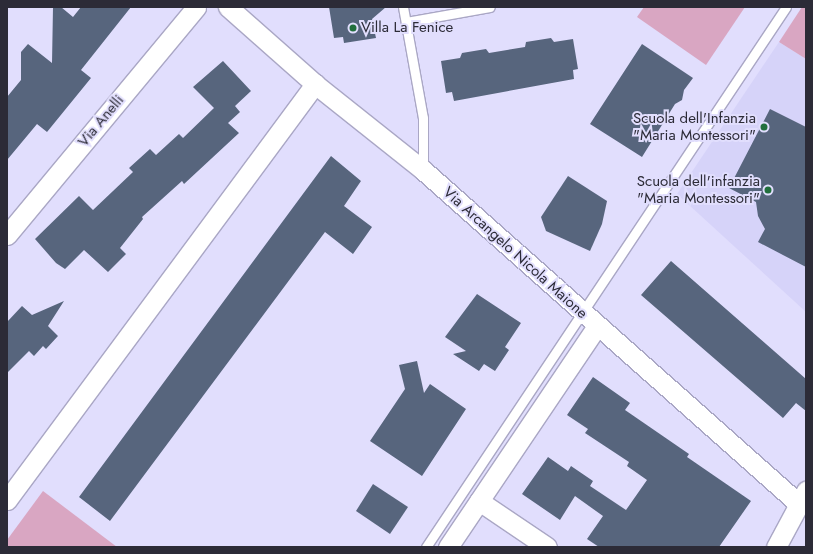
<!DOCTYPE html>
<style>
body{margin:0}
#map{position:relative;width:813px;height:554px;overflow:hidden;background:#e1defd;font-family:Jost,sans-serif}
div>[style]{position:absolute}
.built>*{inset:0;background:#d6d3f9}
.green>*{inset:0;background:#d9a6c2}
.building>*{inset:0;background:#57657d}
.roads{filter:drop-shadow(1px 0 #aaa7c5) drop-shadow(-1px 0 #aaa7c5) drop-shadow(0 1px #aaa7c5) drop-shadow(0 -1px #aaa7c5)}
.lane>*{height:9px;margin:-4.5px;padding:0 4.5px;transform-origin:4.5px;border-radius:4.5px;background:#fff}
.street>*{height:19px;margin:-9.5px;padding:0 9.5px;transform-origin:9.5px;border-radius:9.5px;background:#fff}
.dots>*{width:11px;height:11px;translate:-50% -50%;box-sizing:border-box;border:2px solid #e1defd;border-radius:50%}
span{translate:-50% -50%;white-space:nowrap;text-align:center;line-height:1.15;-webkit-text-stroke:4px #e1defd;paint-order:stroke}
.poi-label{font-size:15px;color:#2c2b37}
.left{translate:0 -50%;text-align:left}
.right{translate:-100% -50%;text-align:right}
.street-label{font-size:15px;color:#2c2b37}
.frame{position:absolute;inset:0;border:8px solid #2c2b37;pointer-events:none}
</style>
<div id="map">
<div class="built">
<i style="clip-path:polygon(779px 42px,806px 59px,806px 312px,677px 194px)"></i>
</div>
<div class="green">
<i style="clip-path:polygon(644px 7px,745px 7px,706px 65px,637px 17px)"></i>
<i style="clip-path:polygon(802px 7px,806px 7px,806px 59px,779px 42px)"></i>
<i style="clip-path:polygon(43px 491px,117px 547px,7px 547px,7px 540px)"></i>
</div>
<div class="building">
<i style="clip-path:polygon(53px 7px,61px 7px,73px 17px,81px 7px,131px 7px,81px 70px,91px 78px,47px 132px,37px 124px,7px 160px,7px 97px,21px 80px,21px 52px,28px 44px,52px 63px)"></i>
<i style="clip-path:polygon(329px 7px,386px 7px,372px 19px,376px 38px,344px 43px,343px 37px,334px 38px)"></i>
<i style="clip-path:polygon(551px 38px,554px 42px,573px 39px,578px 69px,573px 70px,574px 79px,454px 101px,452px 92px,446px 93px,441px 61px,460px 58px,462px 53px,486px 49px,489px 53px,525px 47px,526px 42px)"></i>
<i style="clip-path:polygon(642px 44px,693px 78px,684px 90px,682px 100px,675px 104px,642px 157px,590px 124px)"></i>
<i style="clip-path:polygon(223px 61px,251px 91px,235px 106px,240px 112px,228px 123px,239px 133px,184px 184px,182px 181px,142px 217px,143px 219px,120px 248px,126px 254px,108px 272px,84px 250px,65px 269px,56px 263px,35px 239px,79px 196px,93px 210px,133px 172px,129px 168px,150px 149px,156px 155px,179px 134px,183px 138px,214px 108px,193px 87px)"></i>
<i style="clip-path:polygon(770px 109px,806px 127px,806px 267px,758px 242px,765px 229px,758px 216px,756px 202px,729px 188px)"></i>
<i style="clip-path:polygon(331px 156px,361px 181px,344px 206px,372px 227px,353px 254px,325px 232px,110px 521px,79px 497px)"></i>
<i style="clip-path:polygon(568px 176px,607px 201px,602px 224px,590px 251px,546px 231px,541px 217px)"></i>
<i style="clip-path:polygon(671px 261px,806px 379px,806px 411px,796px 403px,783px 418px,641px 295px)"></i>
<i style="clip-path:polygon(477px 294px,521px 323px,505px 347px,509px 350px,495px 371px,484px 364px,479px 371px,453px 354px,466px 351px,445px 337px)"></i>
<i style="clip-path:polygon(64px 301px,48px 326px,58px 336px,46px 349px,43px 346px,34px 356px,29px 351px,7px 373px,7px 322px,22px 306px,32px 315px)"></i>
<i style="clip-path:polygon(417px 361px,424px 393px,430px 384px,466px 409px,422px 476px,370px 441px,405px 389px,399px 365px)"></i>
<i style="clip-path:polygon(593px 377px,630px 403px,625px 410px,689px 454px,687px 457px,751px 501px,719px 547px,599px 547px,587px 539px,603px 516px,575px 496px,560px 520px,522px 494px,548px 457px,568px 471px,571px 466px,593px 481px,590px 486px,626px 510px,647px 480px,627px 466px,629px 462px,585px 433px,588px 429px,567px 415px)"></i>
<i style="clip-path:polygon(373px 484px,408px 507px,390px 534px,356px 511px)"></i>
</div>
<div class="roads">
<div class="lane">
<i style="left:403px;top:7px;width:113px;rotate:79.8deg"></i>
<i style="left:423px;top:118px;width:52px;rotate:90deg"></i>
<i style="left:406px;top:22px;width:85px;rotate:-10.1deg"></i>
<i style="left:426px;top:547px;width:649px;rotate:-56.31deg"></i>
</div>
<div class="street">
<i style="left:228px;top:7px;width:116px;rotate:41.5deg"></i>
<i style="left:315px;top:84px;width:138px;rotate:38.5deg"></i>
<i style="left:423px;top:170px;width:503px;rotate:41.61deg"></i>
<i style="left:7px;top:235px;width:296px;rotate:-50.3deg"></i>
<i style="left:7px;top:500px;width:518px;rotate:-53.48deg"></i>
<i style="left:479px;top:501px;width:82px;rotate:34.1deg"></i>
<i style="left:448px;top:547px;width:267px;rotate:-56deg"></i>
<i style="left:776px;top:547px;width:64px;rotate:-61.8deg"></i>
</div>
</div>
<div class="dots">
<i style="left:353px;top:28px;background:#226f3d"></i>
<i style="left:764px;top:127px;background:#226f3d"></i>
<i style="left:768px;top:190px;background:#226f3d"></i>
</div>
<div class="poi-label">
<span class="left" style="left:361px;top:28px">Villa La Fenice</span>
<span class="right" style="left:756px;top:127px">Scuola dell'Infanzia<br>"Maria Montessori"</span>
<span class="right" style="left:760px;top:190px">Scuola dell'infanzia<br>"Maria Montessori"</span>
</div>
<div class="street-label">
<span style="left:101px;top:121px;rotate:-50deg">Via Anelli</span>
<span style="left:515px;top:253px;rotate:42deg">Via Arcangelo Nicola Maione</span>
</div>
<div class="frame"></div>
</div>
